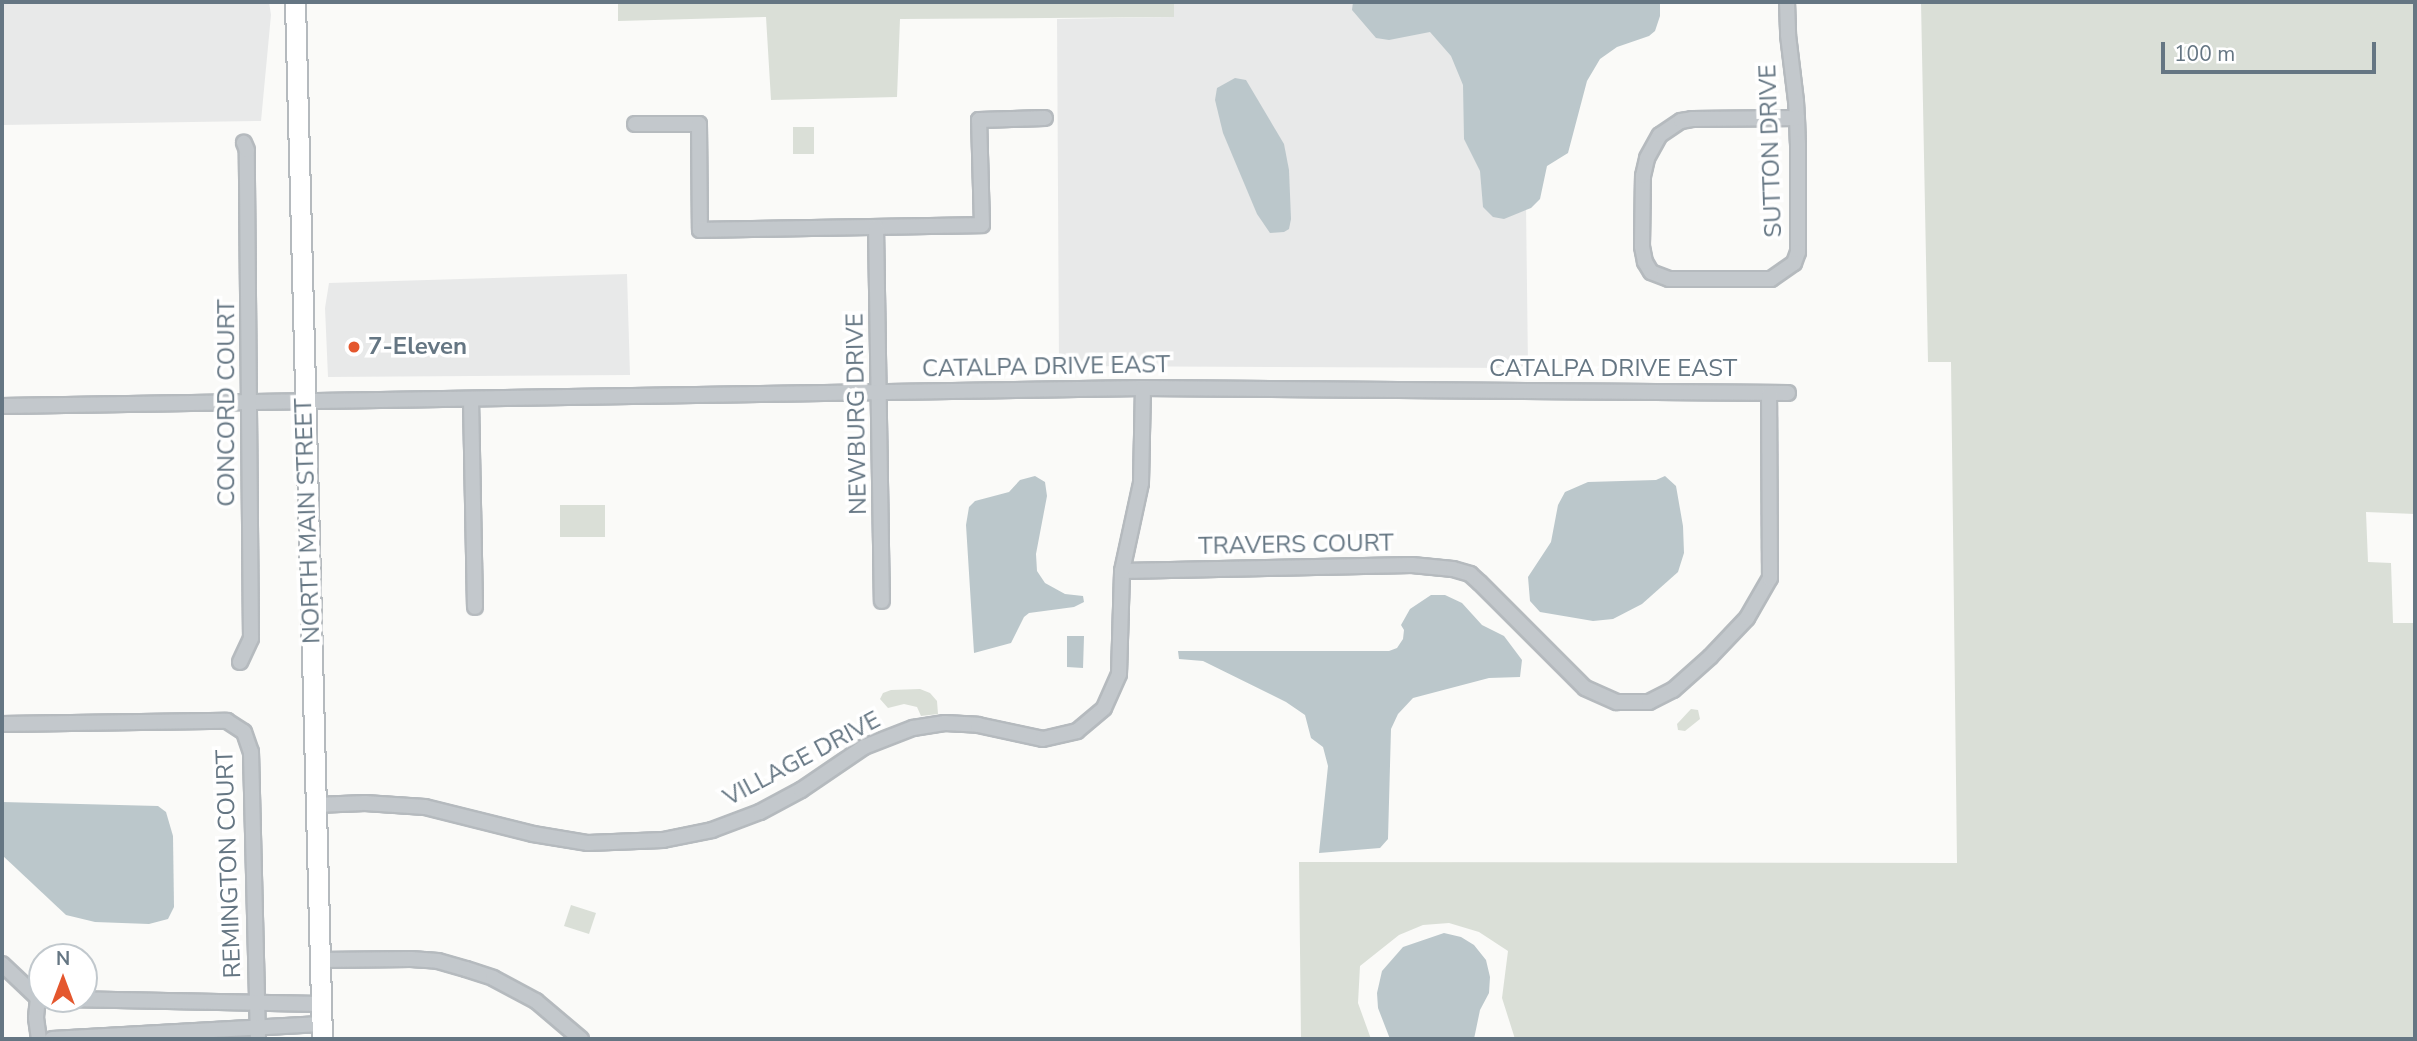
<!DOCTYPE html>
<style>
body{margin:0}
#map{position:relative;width:2417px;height:1041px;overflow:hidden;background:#fafaf8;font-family:"Nunito Sans",sans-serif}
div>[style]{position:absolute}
.built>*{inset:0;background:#e8e9e9}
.green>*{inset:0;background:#dadfd7}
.water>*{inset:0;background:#bbc7cb}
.roads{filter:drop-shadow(2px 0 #b5babe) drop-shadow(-2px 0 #b5babe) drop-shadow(0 2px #b5babe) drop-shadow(0 -2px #b5babe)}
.minor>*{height:14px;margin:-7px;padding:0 7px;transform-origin:7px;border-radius:7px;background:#c3c8cc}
.major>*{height:19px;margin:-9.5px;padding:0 9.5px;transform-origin:9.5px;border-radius:9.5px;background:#fff}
.dots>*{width:19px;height:19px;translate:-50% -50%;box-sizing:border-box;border:4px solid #fff;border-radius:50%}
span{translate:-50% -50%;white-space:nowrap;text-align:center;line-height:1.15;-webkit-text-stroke:7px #fff;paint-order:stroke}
.street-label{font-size:24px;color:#657683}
.poi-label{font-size:24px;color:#657683;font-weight:700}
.left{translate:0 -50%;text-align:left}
.frame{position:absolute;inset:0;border:4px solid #657683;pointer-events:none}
.north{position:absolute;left:28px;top:943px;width:70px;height:70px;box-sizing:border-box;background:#fff;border:2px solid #c1c8cd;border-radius:50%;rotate:0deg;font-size:19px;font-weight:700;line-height:28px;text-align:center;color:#657683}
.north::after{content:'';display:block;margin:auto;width:24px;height:32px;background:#e4572e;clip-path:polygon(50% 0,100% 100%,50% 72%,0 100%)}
.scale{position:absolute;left:2161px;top:42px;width:215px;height:32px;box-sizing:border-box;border:4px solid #657683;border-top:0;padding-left:9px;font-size:21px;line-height:24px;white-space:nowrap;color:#657683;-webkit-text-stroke:5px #fff;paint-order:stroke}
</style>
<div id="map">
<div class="built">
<i style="clip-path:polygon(2px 2px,269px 2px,271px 15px,261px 121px,2px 125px)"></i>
<i style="clip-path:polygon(1174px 2px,1482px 2px,1526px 204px,1528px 368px,1059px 366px,1057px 19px,1174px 17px)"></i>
<i style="clip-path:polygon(627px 274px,630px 375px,328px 377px,325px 308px,329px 283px)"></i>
</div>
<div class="green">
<i style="clip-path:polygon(618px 2px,1174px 2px,1174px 17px,900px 19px,897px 97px,771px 100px,766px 17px,618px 21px)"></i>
<i style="clip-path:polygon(1921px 2px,2415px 2px,2415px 514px,2366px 512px,2368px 562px,2391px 563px,2393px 623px,2415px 623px,2415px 1039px,1515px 1039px,1502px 998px,1508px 951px,1479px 932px,1449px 923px,1423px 925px,1399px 935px,1360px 966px,1358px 1003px,1371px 1039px,1301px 1039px,1299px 862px,1957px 863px,1951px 362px,1928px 362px)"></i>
<i style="clip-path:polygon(793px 127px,814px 127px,814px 154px,793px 154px)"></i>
<i style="clip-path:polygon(560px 505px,605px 505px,605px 537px,560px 537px)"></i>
<i style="clip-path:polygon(920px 689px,930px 693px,937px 701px,938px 714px,921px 716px,917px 707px,904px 704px,888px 708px,880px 699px,883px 693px,891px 690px)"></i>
<i style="clip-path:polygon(1691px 709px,1698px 710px,1700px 719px,1685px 731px,1678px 730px,1677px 724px)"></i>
<i style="clip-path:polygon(571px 905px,596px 913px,589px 934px,564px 926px)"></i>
</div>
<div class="water">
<i style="clip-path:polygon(1353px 2px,1660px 2px,1660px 16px,1655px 31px,1649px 36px,1617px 47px,1600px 59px,1587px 81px,1568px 153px,1547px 166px,1540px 199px,1531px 208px,1504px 219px,1493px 217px,1483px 207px,1480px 171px,1464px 139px,1463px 85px,1451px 56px,1430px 32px,1389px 40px,1376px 38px,1352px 10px)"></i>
<i style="clip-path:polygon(1235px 78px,1246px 80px,1284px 144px,1289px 170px,1291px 219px,1289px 229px,1284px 232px,1270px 233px,1257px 214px,1223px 133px,1215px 100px,1217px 88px)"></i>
<i style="clip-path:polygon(1035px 476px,1045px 482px,1047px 496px,1036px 554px,1037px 571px,1045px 583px,1065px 594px,1083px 596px,1084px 602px,1074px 607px,1029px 613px,1024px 617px,1011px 643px,974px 653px,966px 525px,969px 507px,975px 501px,1009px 492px,1020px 480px)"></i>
<i style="clip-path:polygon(1665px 476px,1676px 486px,1683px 526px,1684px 553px,1678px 572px,1642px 604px,1613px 619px,1593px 621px,1540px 612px,1530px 601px,1528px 577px,1551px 542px,1558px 505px,1565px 492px,1588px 482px,1656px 480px)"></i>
<i style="clip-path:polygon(1431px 595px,1445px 595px,1462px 603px,1482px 625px,1504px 636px,1522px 660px,1520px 677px,1489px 678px,1413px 698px,1398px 714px,1391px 729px,1388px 839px,1380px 848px,1319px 853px,1328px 766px,1323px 747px,1311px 738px,1305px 715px,1286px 702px,1203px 661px,1179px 659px,1178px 651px,1389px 651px,1397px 648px,1403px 639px,1404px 630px,1401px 625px,1410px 609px)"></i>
<i style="clip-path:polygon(1067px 636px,1084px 636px,1083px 668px,1067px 667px)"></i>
<i style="clip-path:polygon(2px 802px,158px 806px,166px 812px,173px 836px,174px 907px,168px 919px,149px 924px,95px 922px,66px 915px,2px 855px)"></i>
<i style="clip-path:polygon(1444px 933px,1461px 937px,1474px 945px,1486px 960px,1490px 977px,1489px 993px,1480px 1010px,1474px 1039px,1390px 1039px,1378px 1008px,1377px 993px,1382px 971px,1403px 947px)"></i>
</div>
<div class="roads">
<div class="minor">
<i style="left:1787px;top:2px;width:33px;rotate:88deg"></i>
<i style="left:1788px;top:35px;width:66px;rotate:83.1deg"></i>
<i style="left:1796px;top:101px;width:17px;rotate:87deg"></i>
<i style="left:1797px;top:118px;width:25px;rotate:88deg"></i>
<i style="left:1798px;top:143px;width:109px;rotate:90deg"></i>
<i style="left:1798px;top:252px;width:12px;rotate:110deg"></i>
<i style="left:1794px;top:263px;width:28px;rotate:145deg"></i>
<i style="left:1771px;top:279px;width:102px;rotate:180deg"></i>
<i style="left:1669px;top:279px;width:19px;rotate:-159deg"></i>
<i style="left:1651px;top:272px;width:12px;rotate:-121deg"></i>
<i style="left:1645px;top:262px;width:16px;rotate:-101deg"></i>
<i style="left:1642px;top:246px;width:70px;rotate:-89.2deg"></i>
<i style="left:1643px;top:176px;width:18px;rotate:-77deg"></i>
<i style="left:1647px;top:158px;width:26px;rotate:-61deg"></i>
<i style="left:1660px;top:135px;width:25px;rotate:-34deg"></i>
<i style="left:1681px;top:121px;width:11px;rotate:-10deg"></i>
<i style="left:1692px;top:119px;width:105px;rotate:-0.5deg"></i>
<i style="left:635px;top:124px;width:64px"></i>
<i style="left:699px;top:124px;width:106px;rotate:89.5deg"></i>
<i style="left:700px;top:230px;width:282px;rotate:-1deg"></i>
<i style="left:982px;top:225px;width:105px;rotate:-91.6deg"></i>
<i style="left:979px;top:120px;width:66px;rotate:-1.7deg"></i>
<i style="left:876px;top:227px;width:374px;rotate:89.1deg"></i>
<i style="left:471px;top:399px;width:208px;rotate:88.9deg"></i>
<i style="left:2px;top:406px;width:1141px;rotate:-0.9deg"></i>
<i style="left:1143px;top:388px;width:645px;rotate:0.44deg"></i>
<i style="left:1122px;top:571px;width:290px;rotate:-1.2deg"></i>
<i style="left:1412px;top:565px;width:41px;rotate:5.6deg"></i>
<i style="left:1453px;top:569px;width:18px;rotate:16deg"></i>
<i style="left:1470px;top:574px;width:13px;rotate:42deg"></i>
<i style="left:1480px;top:583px;width:148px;rotate:45deg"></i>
<i style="left:1585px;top:688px;width:35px;rotate:24deg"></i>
<i style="left:1617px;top:702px;width:32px"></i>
<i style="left:1649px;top:702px;width:27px;rotate:-27deg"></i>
<i style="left:1673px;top:690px;width:50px;rotate:-41.7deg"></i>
<i style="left:1710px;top:657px;width:54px;rotate:-46.5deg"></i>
<i style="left:1747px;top:618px;width:46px;rotate:-60.1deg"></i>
<i style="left:1770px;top:578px;width:185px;rotate:-90.3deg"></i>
<i style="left:240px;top:662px;width:26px;rotate:-65deg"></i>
<i style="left:251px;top:638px;width:488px;rotate:-90.5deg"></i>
<i style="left:247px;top:150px;width:8px;rotate:-113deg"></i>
<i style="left:2px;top:724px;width:225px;rotate:-0.8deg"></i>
<i style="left:227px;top:721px;width:20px;rotate:33deg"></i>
<i style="left:244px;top:732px;width:21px;rotate:71deg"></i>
<i style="left:251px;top:752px;width:287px;rotate:88.6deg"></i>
<i style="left:316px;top:805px;width:49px;rotate:-2.3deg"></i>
<i style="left:365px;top:803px;width:60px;rotate:3.8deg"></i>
<i style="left:425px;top:807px;width:111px;rotate:14deg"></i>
<i style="left:533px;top:834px;width:56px;rotate:9.3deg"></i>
<i style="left:588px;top:843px;width:75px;rotate:-2.3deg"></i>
<i style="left:663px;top:840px;width:50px;rotate:-11.5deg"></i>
<i style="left:712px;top:830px;width:51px;rotate:-20.6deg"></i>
<i style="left:760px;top:812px;width:47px;rotate:-28.2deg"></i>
<i style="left:801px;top:790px;width:76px;rotate:-34.3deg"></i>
<i style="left:864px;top:747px;width:53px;rotate:-21.2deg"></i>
<i style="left:913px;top:728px;width:32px;rotate:-9deg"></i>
<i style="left:945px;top:723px;width:33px;rotate:3deg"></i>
<i style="left:978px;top:725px;width:66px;rotate:12.2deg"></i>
<i style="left:1043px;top:739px;width:35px;rotate:-13deg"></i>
<i style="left:1077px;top:731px;width:35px;rotate:-40deg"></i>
<i style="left:1104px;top:708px;width:37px;rotate:-66deg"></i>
<i style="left:1119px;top:674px;width:103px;rotate:-88.3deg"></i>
<i style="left:1122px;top:571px;width:90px;rotate:-77.8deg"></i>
<i style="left:1141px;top:483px;width:95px;rotate:-88.8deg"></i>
<i style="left:320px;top:960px;width:91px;rotate:-0.6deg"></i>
<i style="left:411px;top:959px;width:27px;rotate:4deg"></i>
<i style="left:438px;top:961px;width:29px;rotate:16deg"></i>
<i style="left:466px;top:969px;width:28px;rotate:18deg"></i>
<i style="left:493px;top:978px;width:49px;rotate:28.1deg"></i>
<i style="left:536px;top:1001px;width:59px;rotate:40.2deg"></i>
<i style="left:2px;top:964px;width:50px;rotate:43.4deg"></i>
<i style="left:38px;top:998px;width:20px;rotate:96deg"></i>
<i style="left:36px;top:1018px;width:21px;rotate:82deg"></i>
<i style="left:65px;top:999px;width:256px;rotate:1.1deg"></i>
<i style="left:52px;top:1039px;width:269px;rotate:-3.2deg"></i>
</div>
<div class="major">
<i style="left:295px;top:2px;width:1037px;rotate:88.51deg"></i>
</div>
</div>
<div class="dots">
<i style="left:354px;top:347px;background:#e4572e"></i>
</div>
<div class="street-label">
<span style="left:1771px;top:151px;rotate:-92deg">SUTTON DRIVE</span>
<span style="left:1046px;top:367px;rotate:-1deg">CATALPA DRIVE EAST</span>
<span style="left:1613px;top:369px">CATALPA DRIVE EAST</span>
<span style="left:227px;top:403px;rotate:-90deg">CONCORD COURT</span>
<span style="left:857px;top:414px;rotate:-91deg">NEWBURG DRIVE</span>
<span style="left:308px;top:521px;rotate:-92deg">NORTH MAIN STREET</span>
<span style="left:1296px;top:545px;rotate:-1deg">TRAVERS COURT</span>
<span style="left:802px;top:759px;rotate:-28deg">VILLAGE DRIVE</span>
<span style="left:229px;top:864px;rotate:-92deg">REMINGTON COURT</span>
</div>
<div class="poi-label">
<span class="left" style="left:368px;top:347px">7-Eleven</span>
</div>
<div class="frame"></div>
<div class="north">N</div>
<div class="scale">100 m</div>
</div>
